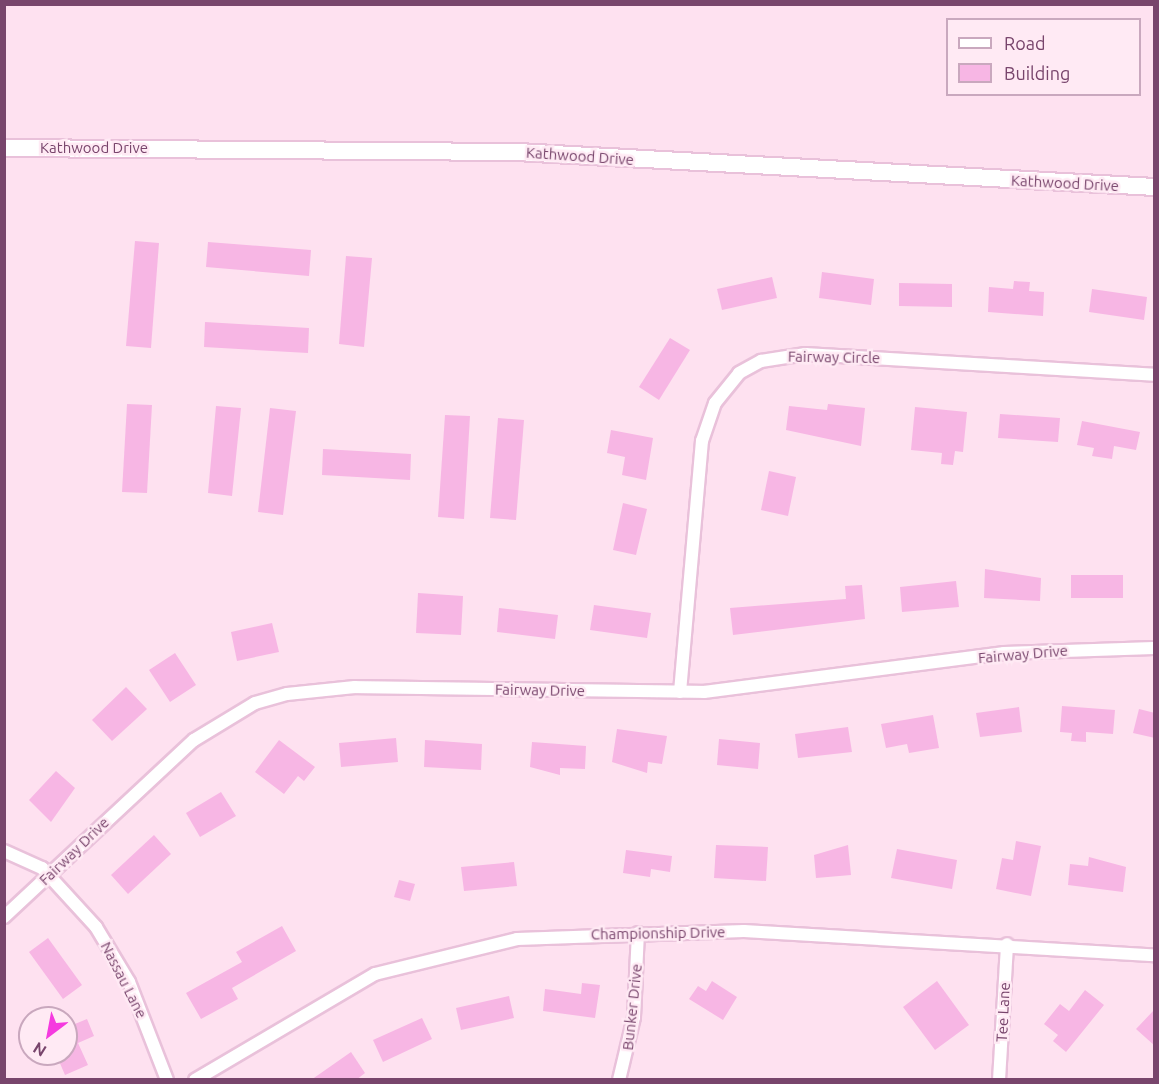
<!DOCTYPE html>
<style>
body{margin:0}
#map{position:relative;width:1159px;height:1084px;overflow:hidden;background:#fee1f0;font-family:Ubuntu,sans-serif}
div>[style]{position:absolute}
.building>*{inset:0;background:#f7b6e4}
.roads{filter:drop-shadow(2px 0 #e9c1da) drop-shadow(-2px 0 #e9c1da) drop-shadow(0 2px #e9c1da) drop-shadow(0 -2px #e9c1da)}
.street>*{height:12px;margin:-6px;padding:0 6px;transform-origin:6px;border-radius:6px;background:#fff}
.secondary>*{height:16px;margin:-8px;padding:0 8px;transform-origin:8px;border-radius:8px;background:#fff}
span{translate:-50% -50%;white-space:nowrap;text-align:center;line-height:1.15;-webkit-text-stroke:5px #ffeaf4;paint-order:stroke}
.street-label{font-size:15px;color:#78456c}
.frame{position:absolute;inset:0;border:6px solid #78456c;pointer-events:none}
.legend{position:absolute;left:946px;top:18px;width:195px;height:78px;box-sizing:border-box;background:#ffeaf4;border:2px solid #c9a8be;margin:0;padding:8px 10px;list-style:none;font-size:18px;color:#78456c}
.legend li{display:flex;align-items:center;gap:12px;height:30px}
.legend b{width:30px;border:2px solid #c9a8be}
.north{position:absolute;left:18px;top:1006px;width:60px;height:60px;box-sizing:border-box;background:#ffeaf4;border:2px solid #c9a8be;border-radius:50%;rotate:212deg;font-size:16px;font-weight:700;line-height:24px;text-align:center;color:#78456c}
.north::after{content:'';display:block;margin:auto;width:21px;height:27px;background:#f53adf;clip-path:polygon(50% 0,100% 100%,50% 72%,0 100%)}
</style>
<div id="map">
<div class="building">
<i style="clip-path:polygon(135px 241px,159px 243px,151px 348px,126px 346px)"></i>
<i style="clip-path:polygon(208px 242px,311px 250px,309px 276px,206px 267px)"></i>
<i style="clip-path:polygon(346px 256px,372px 258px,364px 347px,339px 344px)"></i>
<i style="clip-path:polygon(822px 272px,874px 279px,871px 305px,819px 298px)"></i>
<i style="clip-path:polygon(772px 277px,777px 298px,722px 310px,717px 289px)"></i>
<i style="clip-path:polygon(1014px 281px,1030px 282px,1029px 291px,1044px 292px,1043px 316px,988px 312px,989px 287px,1013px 289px)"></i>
<i style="clip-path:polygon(899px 283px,952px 284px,952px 307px,899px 306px)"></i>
<i style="clip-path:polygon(1092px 289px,1147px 297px,1144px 320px,1089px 312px)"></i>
<i style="clip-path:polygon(205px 322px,309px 328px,308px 353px,204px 347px)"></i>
<i style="clip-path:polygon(670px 338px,690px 350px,659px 400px,639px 387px)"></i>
<i style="clip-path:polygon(127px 404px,152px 405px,147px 493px,122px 492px)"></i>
<i style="clip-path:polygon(828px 404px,865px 408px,861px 446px,786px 430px,789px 406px,827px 410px)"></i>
<i style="clip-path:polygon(216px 406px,241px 408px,232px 496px,208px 493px)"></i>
<i style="clip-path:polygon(915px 407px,967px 412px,963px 452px,955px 451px,953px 465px,941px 464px,942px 453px,911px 450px)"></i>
<i style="clip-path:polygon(270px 408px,296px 411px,283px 515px,258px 512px)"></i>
<i style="clip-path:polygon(1000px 414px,1060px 418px,1058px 442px,998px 438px)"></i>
<i style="clip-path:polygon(445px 415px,470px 416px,464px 519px,438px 517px)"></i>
<i style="clip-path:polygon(498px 418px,524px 420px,516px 520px,490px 518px)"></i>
<i style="clip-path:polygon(1082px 421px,1140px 432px,1136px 450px,1114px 446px,1112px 459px,1092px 456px,1094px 448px,1077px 445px)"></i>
<i style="clip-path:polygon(611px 430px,653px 438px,646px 480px,622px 475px,625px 457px,607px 453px)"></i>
<i style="clip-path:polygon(323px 449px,411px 454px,410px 480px,322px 475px)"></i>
<i style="clip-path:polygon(769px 471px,796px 477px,788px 516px,761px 510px)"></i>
<i style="clip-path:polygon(623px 503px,647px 509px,636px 555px,613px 550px)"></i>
<i style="clip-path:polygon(985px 569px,1041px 578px,1040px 601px,984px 598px)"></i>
<i style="clip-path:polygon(1071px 575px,1123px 575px,1123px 598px,1071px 598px)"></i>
<i style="clip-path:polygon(956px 581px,959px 607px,902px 612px,900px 587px)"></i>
<i style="clip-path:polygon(862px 585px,865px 619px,733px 635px,730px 608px,846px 599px,845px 586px)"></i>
<i style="clip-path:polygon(418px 593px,463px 596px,461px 635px,416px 633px)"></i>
<i style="clip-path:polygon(594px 605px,651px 613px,647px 638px,590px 630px)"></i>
<i style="clip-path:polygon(499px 608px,558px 615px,555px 639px,497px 632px)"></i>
<i style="clip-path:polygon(272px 623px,279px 652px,237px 661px,231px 632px)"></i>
<i style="clip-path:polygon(175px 653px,196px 685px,170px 702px,149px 670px)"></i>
<i style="clip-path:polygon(126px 687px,147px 709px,112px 741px,92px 720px)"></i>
<i style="clip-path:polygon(1062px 706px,1115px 710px,1113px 734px,1086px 732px,1086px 742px,1071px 741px,1072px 733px,1060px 732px)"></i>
<i style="clip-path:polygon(1019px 707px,1022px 732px,980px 737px,976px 713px)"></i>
<i style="clip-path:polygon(1139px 709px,1155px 713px,1155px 738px,1133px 733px)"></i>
<i style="clip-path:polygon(933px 715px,939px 748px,909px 753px,907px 744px,886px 748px,881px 724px)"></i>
<i style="clip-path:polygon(848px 727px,852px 752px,798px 758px,795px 734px)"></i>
<i style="clip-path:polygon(617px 729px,667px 736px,662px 764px,648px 762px,647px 773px,612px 762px)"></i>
<i style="clip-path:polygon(396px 738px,398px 762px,341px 767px,339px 743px)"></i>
<i style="clip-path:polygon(719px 739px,760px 743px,758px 769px,717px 765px)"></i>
<i style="clip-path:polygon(279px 740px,315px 767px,304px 781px,298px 776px,284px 794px,255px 772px)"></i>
<i style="clip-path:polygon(425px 740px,482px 744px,481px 770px,424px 767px)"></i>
<i style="clip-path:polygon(532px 742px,586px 746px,585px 769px,560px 768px,560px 775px,530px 767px)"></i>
<i style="clip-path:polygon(56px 771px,75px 788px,51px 822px,29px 800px)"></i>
<i style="clip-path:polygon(221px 792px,236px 816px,200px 837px,186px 813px)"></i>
<i style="clip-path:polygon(154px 835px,171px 854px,128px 894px,111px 875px)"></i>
<i style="clip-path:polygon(1016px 841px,1041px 846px,1031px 896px,996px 889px,1002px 858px,1013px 860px)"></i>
<i style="clip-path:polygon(716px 845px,768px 847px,766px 881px,714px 878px)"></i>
<i style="clip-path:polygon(848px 845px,851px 875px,816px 878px,814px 855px)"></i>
<i style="clip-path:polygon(897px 849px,957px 860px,952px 889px,891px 878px)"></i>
<i style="clip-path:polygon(626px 850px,672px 856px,670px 872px,651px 869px,650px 877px,623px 873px)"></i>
<i style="clip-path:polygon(1089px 857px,1126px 867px,1123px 892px,1068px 885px,1070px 864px,1088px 866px)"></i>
<i style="clip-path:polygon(514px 862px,517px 886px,464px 891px,461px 867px)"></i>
<i style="clip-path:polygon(399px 880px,415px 884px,410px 901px,394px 897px)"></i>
<i style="clip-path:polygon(282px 926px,296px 951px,232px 988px,238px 999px,201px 1019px,186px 993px,242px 962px,236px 952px)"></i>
<i style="clip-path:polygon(48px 938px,82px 985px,63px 999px,29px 952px)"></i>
<i style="clip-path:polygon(712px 981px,737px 997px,723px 1020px,689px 999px,698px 986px,706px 991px)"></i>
<i style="clip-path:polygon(937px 981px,969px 1025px,935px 1050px,903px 1007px)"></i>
<i style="clip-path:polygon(582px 983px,600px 985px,595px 1018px,543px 1011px,545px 989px,581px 994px)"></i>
<i style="clip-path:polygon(1085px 990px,1104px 1005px,1066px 1052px,1053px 1041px,1058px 1035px,1044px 1024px,1060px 1004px,1069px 1011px)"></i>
<i style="clip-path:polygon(509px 996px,514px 1018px,461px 1030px,456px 1008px)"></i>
<i style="clip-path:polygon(1155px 1009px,1155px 1046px,1136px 1029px)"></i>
<i style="clip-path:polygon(66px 1017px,70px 1026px,87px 1019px,94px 1036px,78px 1043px,88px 1065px,65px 1075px,56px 1054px,66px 1054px)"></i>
<i style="clip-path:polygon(422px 1018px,432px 1039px,383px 1062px,373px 1040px)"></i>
<i style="clip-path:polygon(351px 1052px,365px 1073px,356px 1080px,311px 1080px)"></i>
</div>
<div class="roads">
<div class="street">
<i style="left:680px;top:692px;width:252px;rotate:-85deg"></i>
<i style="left:702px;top:441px;width:40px;rotate:-71.1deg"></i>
<i style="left:715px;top:403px;width:38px;rotate:-51deg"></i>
<i style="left:739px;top:373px;width:25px;rotate:-29deg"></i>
<i style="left:761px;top:361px;width:45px;rotate:-9deg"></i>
<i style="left:805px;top:354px;width:350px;rotate:3.4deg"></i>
<i style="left:4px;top:851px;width:42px;rotate:24.1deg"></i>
<i style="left:42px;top:868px;width:80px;rotate:47.5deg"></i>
<i style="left:96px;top:927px;width:64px;rotate:59deg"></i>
<i style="left:129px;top:982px;width:105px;rotate:68.8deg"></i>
<i style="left:4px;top:917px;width:260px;rotate:-43deg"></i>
<i style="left:194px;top:740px;width:71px;rotate:-31.2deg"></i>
<i style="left:255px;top:703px;width:33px;rotate:-16deg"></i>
<i style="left:287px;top:694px;width:68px;rotate:-5.9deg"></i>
<i style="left:355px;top:687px;width:349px;rotate:0.8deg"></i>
<i style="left:704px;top:692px;width:303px;rotate:-7.4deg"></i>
<i style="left:1004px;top:653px;width:150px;rotate:-1.9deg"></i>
<i style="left:195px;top:1080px;width:209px;rotate:-30.5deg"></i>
<i style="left:375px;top:974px;width:146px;rotate:-13.8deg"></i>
<i style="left:517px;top:939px;width:227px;rotate:-2deg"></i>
<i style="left:744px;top:931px;width:411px;rotate:3.4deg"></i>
<i style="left:619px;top:1080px;width:65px;rotate:-76.6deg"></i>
<i style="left:634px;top:1017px;width:84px;rotate:-87.3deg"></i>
<i style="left:999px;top:1080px;width:136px;rotate:-86.6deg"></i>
</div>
<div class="secondary">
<i style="left:4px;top:148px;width:513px;rotate:0.45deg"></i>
<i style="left:517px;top:152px;width:638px;rotate:3.14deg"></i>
</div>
</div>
<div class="street-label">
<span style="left:94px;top:148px">Kathwood Drive</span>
<span style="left:580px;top:156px;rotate:4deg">Kathwood Drive</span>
<span style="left:1065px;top:183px;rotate:3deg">Kathwood Drive</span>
<span style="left:834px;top:357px;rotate:1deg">Fairway Circle</span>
<span style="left:1023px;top:654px;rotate:-5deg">Fairway Drive</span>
<span style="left:540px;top:690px;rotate:1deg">Fairway Drive</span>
<span style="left:74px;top:851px;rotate:-44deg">Fairway Drive</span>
<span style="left:658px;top:933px;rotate:-1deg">Championship Drive</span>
<span style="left:124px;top:980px;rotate:63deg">Nassau Lane</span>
<span style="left:632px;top:1007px;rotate:-84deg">Bunker Drive</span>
<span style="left:1003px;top:1012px;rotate:-87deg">Tee Lane</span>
</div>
<div class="frame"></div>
<ul class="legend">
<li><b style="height:8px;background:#fff"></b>Road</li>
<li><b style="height:16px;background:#f7b6e4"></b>Building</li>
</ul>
<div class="north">N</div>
</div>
